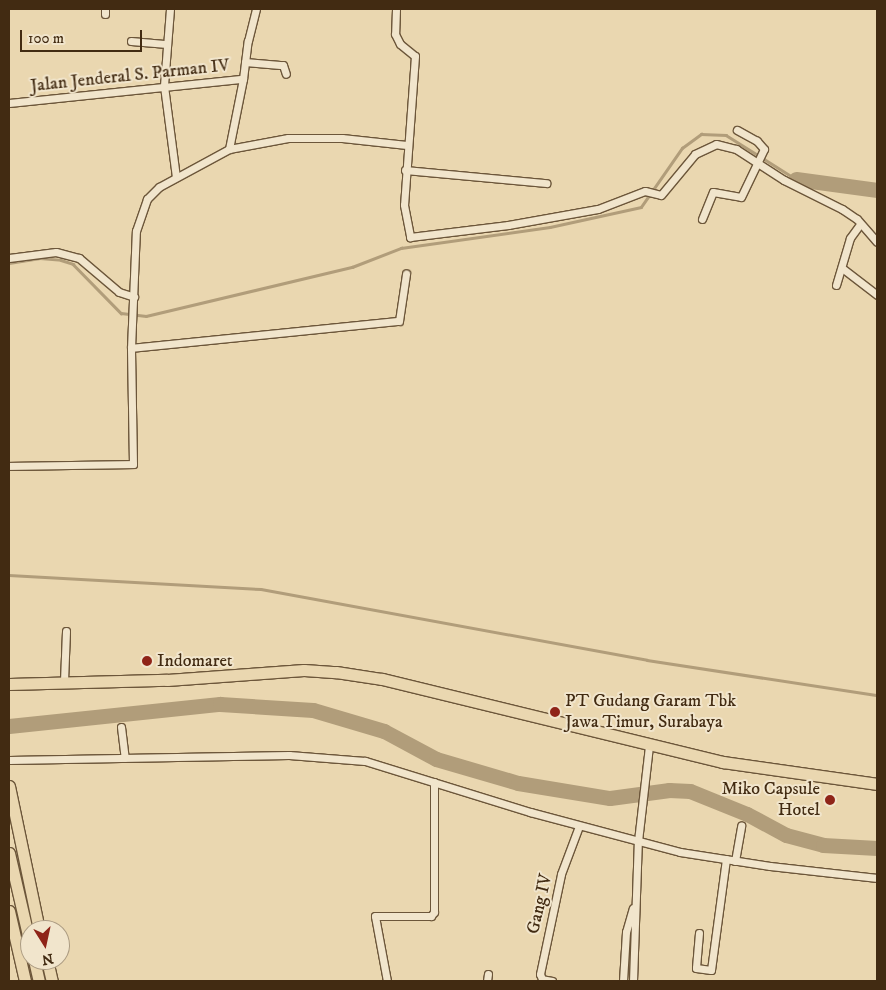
<!DOCTYPE html>
<style>
body{margin:0}
#map{position:relative;width:886px;height:990px;overflow:hidden;background:#ead7b0;font-family:"IM FELL DW Pica",serif}
div>[style]{position:absolute}
.stream>*{height:2.5px;margin:-1.25px;padding:0 1.25px;transform-origin:1.25px;border-radius:1.25px;background:#b19d7a}
.river>*{height:15px;margin:-7.5px;padding:0 7.5px;transform-origin:7.5px;border-radius:7.5px;background:#b19d7a}
.roads{filter:drop-shadow(1px 0 #6c563a) drop-shadow(-1px 0 #6c563a) drop-shadow(0 1px #6c563a) drop-shadow(0 -1px #6c563a)}
.minor>*{height:7px;margin:-3.5px;padding:0 3.5px;transform-origin:3.5px;border-radius:3.5px;background:#f1e5cc}
.trunk>*{height:11px;margin:-5.5px;padding:0 5.5px;transform-origin:5.5px;border-radius:5.5px;background:#ead7b0}
.dots>*{width:14px;height:14px;translate:-50% -50%;box-sizing:border-box;border:2px solid #f1e5cc;border-radius:50%}
span{translate:-50% -50%;white-space:nowrap;text-align:center;line-height:1.15;-webkit-text-stroke:4px #f1e5cc;paint-order:stroke}
.street-label{font-size:18px;color:#422b12}
.poi-label{font-size:18px;color:#422b12}
.left{translate:0 -50%;text-align:left}
.right{translate:-100% -50%;text-align:right}
.frame{position:absolute;inset:0;border:10px solid #422b12;pointer-events:none}
.north{position:absolute;left:20px;top:920px;width:50px;height:50px;box-sizing:border-box;background:#f1e5cc;border:1px solid #ab9b82;border-radius:50%;rotate:170deg;font-size:14px;font-weight:700;line-height:20px;text-align:center;color:#422b12}
.north::after{content:'';display:block;margin:auto;width:18px;height:22px;background:#8f2418;clip-path:polygon(50% 0,100% 100%,50% 72%,0 100%)}
.scale{position:absolute;left:20px;top:30px;width:122px;height:22px;box-sizing:border-box;border:2px solid #422b12;border-top:0;padding-left:6px;font-size:15px;line-height:18px;white-space:nowrap;color:#422b12;-webkit-text-stroke:4px #f1e5cc;paint-order:stroke}
</style>
<div id="map">
<div class="stream">
<i style="left:9px;top:263px;width:31px;rotate:-9deg"></i>
<i style="left:40px;top:258px;width:21px;rotate:5deg"></i>
<i style="left:61px;top:260px;width:13px;rotate:18deg"></i>
<i style="left:73px;top:264px;width:69px;rotate:45.6deg"></i>
<i style="left:121px;top:313px;width:25px;rotate:7deg"></i>
<i style="left:146px;top:316px;width:212px;rotate:-13.4deg"></i>
<i style="left:352px;top:267px;width:53px;rotate:-21.2deg"></i>
<i style="left:401px;top:248px;width:150px;rotate:-8deg"></i>
<i style="left:550px;top:227px;width:93px;rotate:-12.4deg"></i>
<i style="left:641px;top:207px;width:72px;rotate:-55.2deg"></i>
<i style="left:682px;top:148px;width:24px;rotate:-36deg"></i>
<i style="left:701px;top:134px;width:25px;rotate:2deg"></i>
<i style="left:726px;top:135px;width:83px;rotate:32.2deg"></i>
<i style="left:9px;top:575px;width:252px;rotate:3.2deg"></i>
<i style="left:261px;top:589px;width:392px;rotate:10.4deg"></i>
<i style="left:647px;top:660px;width:233px;rotate:8.7deg"></i>
</div>
<div class="river">
<i style="left:796px;top:179px;width:82px;rotate:7.7deg"></i>
<i style="left:9px;top:726px;width:212px;rotate:-6deg"></i>
<i style="left:220px;top:704px;width:93px;rotate:3.7deg"></i>
<i style="left:313px;top:710px;width:74px;rotate:16.5deg"></i>
<i style="left:384px;top:731px;width:59px;rotate:28.3deg"></i>
<i style="left:436px;top:759px;width:85px;rotate:16.3deg"></i>
<i style="left:518px;top:783px;width:93px;rotate:9.3deg"></i>
<i style="left:610px;top:798px;width:60px;rotate:-7.7deg"></i>
<i style="left:669px;top:790px;width:21px;rotate:3deg"></i>
<i style="left:690px;top:791px;width:61px;rotate:22deg"></i>
<i style="left:747px;top:814px;width:44px;rotate:28.3deg"></i>
<i style="left:786px;top:835px;width:38px;rotate:15deg"></i>
<i style="left:823px;top:845px;width:54px;rotate:3.2deg"></i>
</div>
<div class="roads">
<div class="minor">
<i style="left:105px;top:9px;width:5px;rotate:90deg"></i>
<i style="left:170px;top:9px;width:77px;rotate:94.5deg"></i>
<i style="left:164px;top:86px;width:92px;rotate:82.5deg"></i>
<i style="left:396px;top:9px;width:25px;rotate:92deg"></i>
<i style="left:395px;top:34px;width:11px;rotate:63deg"></i>
<i style="left:400px;top:44px;width:19px;rotate:39deg"></i>
<i style="left:415px;top:56px;width:149px;rotate:94.2deg"></i>
<i style="left:404px;top:205px;width:33px;rotate:79deg"></i>
<i style="left:410px;top:237px;width:99px;rotate:-7deg"></i>
<i style="left:508px;top:225px;width:91px;rotate:-10.1deg"></i>
<i style="left:598px;top:209px;width:50px;rotate:-21deg"></i>
<i style="left:645px;top:191px;width:16px;rotate:14deg"></i>
<i style="left:661px;top:195px;width:53px;rotate:-50.3deg"></i>
<i style="left:695px;top:154px;width:23px;rotate:-25deg"></i>
<i style="left:716px;top:144px;width:21px;rotate:14deg"></i>
<i style="left:736px;top:149px;width:57px;rotate:32.9deg"></i>
<i style="left:784px;top:180px;width:65px;rotate:26.6deg"></i>
<i style="left:842px;top:209px;width:18px;rotate:34deg"></i>
<i style="left:857px;top:219px;width:30px;rotate:49deg"></i>
<i style="left:131px;top:41px;width:36px;rotate:5deg"></i>
<i style="left:245px;top:62px;width:38px;rotate:5deg"></i>
<i style="left:283px;top:65px;width:9px;rotate:72deg"></i>
<i style="left:9px;top:103px;width:235px;rotate:-5.9deg"></i>
<i style="left:243px;top:79px;width:38px;rotate:-83deg"></i>
<i style="left:248px;top:41px;width:33px;rotate:-76deg"></i>
<i style="left:229px;top:149px;width:71px;rotate:-78.7deg"></i>
<i style="left:405px;top:170px;width:142px;rotate:5.3deg"></i>
<i style="left:702px;top:219px;width:29px;rotate:-68deg"></i>
<i style="left:713px;top:192px;width:28px;rotate:10deg"></i>
<i style="left:741px;top:197px;width:53px;rotate:-64.4deg"></i>
<i style="left:764px;top:149px;width:11px;rotate:-131deg"></i>
<i style="left:757px;top:141px;width:23px;rotate:-151deg"></i>
<i style="left:9px;top:258px;width:47px;rotate:-7.3deg"></i>
<i style="left:56px;top:252px;width:24px;rotate:15deg"></i>
<i style="left:79px;top:258px;width:52px;rotate:40.4deg"></i>
<i style="left:119px;top:292px;width:16px;rotate:18deg"></i>
<i style="left:842px;top:268px;width:44px;rotate:37.6deg"></i>
<i style="left:836px;top:285px;width:49px;rotate:-73.4deg"></i>
<i style="left:850px;top:238px;width:17px;rotate:-54deg"></i>
<i style="left:131px;top:348px;width:269px;rotate:-5.8deg"></i>
<i style="left:399px;top:321px;width:48px;rotate:-81.5deg"></i>
<i style="left:9px;top:466px;width:124px;rotate:-0.9deg"></i>
<i style="left:133px;top:464px;width:116px;rotate:-91deg"></i>
<i style="left:131px;top:348px;width:117px;rotate:-87.6deg"></i>
<i style="left:136px;top:231px;width:34px;rotate:-71deg"></i>
<i style="left:147px;top:199px;width:17px;rotate:-45deg"></i>
<i style="left:159px;top:187px;width:80px;rotate:-28.5deg"></i>
<i style="left:229px;top:149px;width:60px;rotate:-10.6deg"></i>
<i style="left:288px;top:138px;width:54px"></i>
<i style="left:342px;top:138px;width:65px;rotate:6.1deg"></i>
<i style="left:64px;top:681px;width:50px;rotate:-87.7deg"></i>
<i style="left:121px;top:727px;width:31px;rotate:83deg"></i>
<i style="left:9px;top:760px;width:280px;rotate:-1deg"></i>
<i style="left:289px;top:755px;width:76px;rotate:4.5deg"></i>
<i style="left:365px;top:761px;width:173px;rotate:17.2deg"></i>
<i style="left:530px;top:812px;width:155px;rotate:14.9deg"></i>
<i style="left:680px;top:852px;width:91px;rotate:8.8deg"></i>
<i style="left:770px;top:866px;width:108px;rotate:6.4deg"></i>
<i style="left:735px;top:861px;width:36px;rotate:-80deg"></i>
<i style="left:699px;top:933px;width:35px;rotate:95deg"></i>
<i style="left:696px;top:968px;width:15px;rotate:8deg"></i>
<i style="left:711px;top:970px;width:112px;rotate:-82.3deg"></i>
<i style="left:387px;top:981px;width:66px;rotate:-100.5deg"></i>
<i style="left:375px;top:916px;width:56px"></i>
<i style="left:431px;top:916px;width:5px;rotate:-53deg"></i>
<i style="left:434px;top:912px;width:130px;rotate:-90deg"></i>
<i style="left:487px;top:981px;width:7px;rotate:-82deg"></i>
<i style="left:552px;top:981px;width:10px;rotate:-169deg"></i>
<i style="left:542px;top:979px;width:5px;rotate:-112deg"></i>
<i style="left:540px;top:974px;width:102px;rotate:-78.1deg"></i>
<i style="left:561px;top:874px;width:51px;rotate:-69.4deg"></i>
<i style="left:623px;top:981px;width:49px;rotate:-86.5deg"></i>
<i style="left:626px;top:932px;width:25px;rotate:-74deg"></i>
<i style="left:633px;top:981px;width:140px;rotate:-88deg"></i>
<i style="left:638px;top:841px;width:96px;rotate:-83.4deg"></i>
</div>
<div class="trunk">
<i style="left:9px;top:684px;width:158px;rotate:-1.5deg"></i>
<i style="left:167px;top:680px;width:137px;rotate:-4.2deg"></i>
<i style="left:304px;top:670px;width:32px;rotate:4deg"></i>
<i style="left:336px;top:672px;width:47px;rotate:8.7deg"></i>
<i style="left:382px;top:679px;width:351px;rotate:13.7deg"></i>
<i style="left:723px;top:762px;width:156px;rotate:8.1deg"></i>
<i style="left:9px;top:786px;width:147px;rotate:78.2deg"></i>
<i style="left:9px;top:853px;width:93px;rotate:77deg"></i>
<i style="left:9px;top:911px;width:72px;rotate:77.1deg"></i>
<i style="left:34px;top:960px;width:22px;rotate:77deg"></i>
<i style="left:47px;top:960px;width:22px;rotate:77deg"></i>
</div>
</div>
<div class="dots">
<i style="left:147px;top:661px;background:#8f2418"></i>
<i style="left:555px;top:712px;background:#8f2418"></i>
<i style="left:830px;top:800px;background:#8f2418"></i>
</div>
<div class="street-label">
<span style="left:130px;top:76px;rotate:-6deg">Jalan Jenderal S. Parman IV</span>
<span style="left:540px;top:904px;rotate:-77deg">Gang IV</span>
</div>
<div class="poi-label">
<span class="left" style="left:157px;top:661px">Indomaret</span>
<span class="left" style="left:565px;top:712px">PT Gudang Garam Tbk<br>Jawa Timur, Surabaya</span>
<span class="right" style="left:820px;top:800px">Miko Capsule<br>Hotel</span>
</div>
<div class="frame"></div>
<div class="north">N</div>
<div class="scale">100 m</div>
</div>
